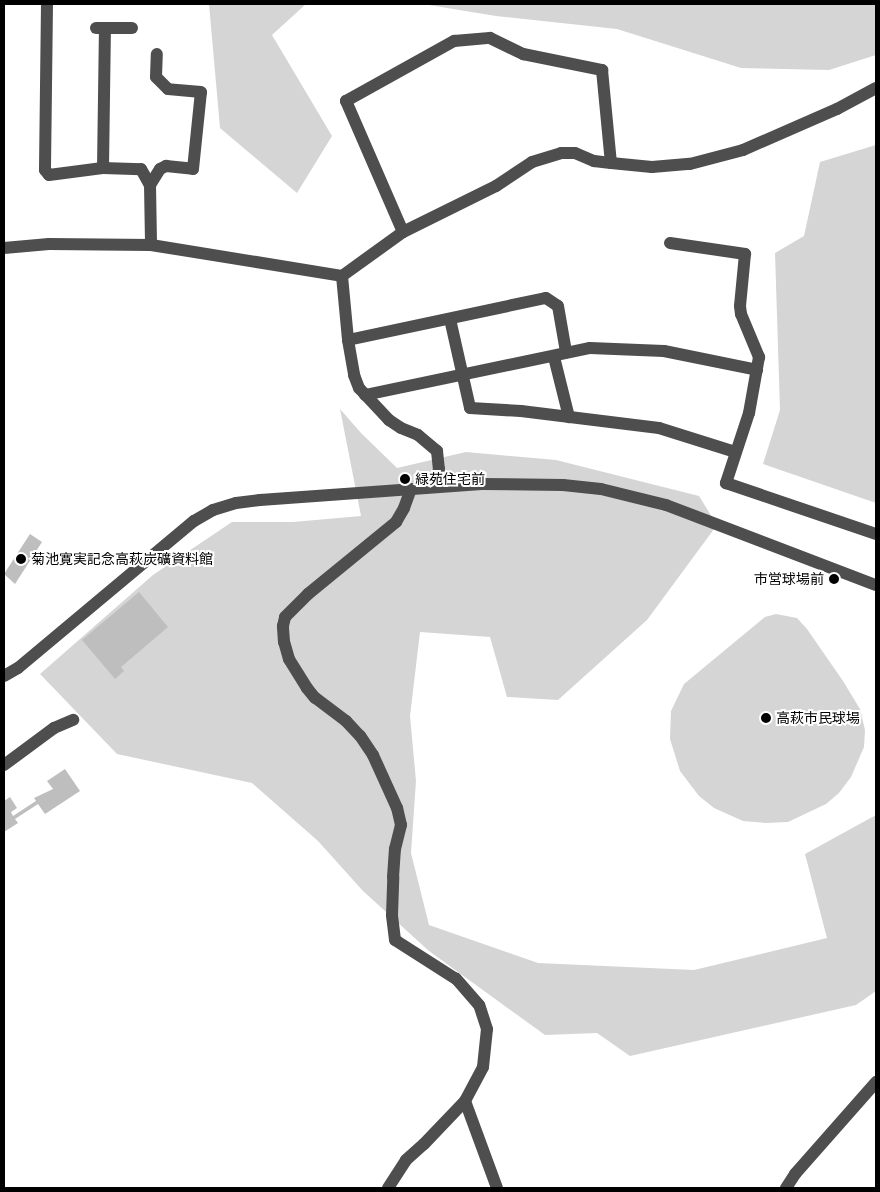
<!DOCTYPE html>
<meta charset="utf-8">
<style>
body{margin:0}
#map{position:relative;width:880px;height:1192px;overflow:hidden;background:#fff;font-family:"PT Sans","Noto Sans JP",sans-serif}
div>[style]{position:absolute}
.green>*{inset:0;background:#d5d5d5}
.building>*{inset:0;background:#bebebe}
.minor>*{height:12px;margin:-6px;padding:0 6px;transform-origin:6px;border-radius:6px;background:#4e4e4e}
.dots>*{width:14px;height:14px;translate:-50% -50%;box-sizing:border-box;border:2px solid #fff;border-radius:50%}
span{translate:-50% -50%;white-space:nowrap;text-align:center;line-height:1.15;-webkit-text-stroke:4px #fff;paint-order:stroke}
.poi-label{font-size:14px;color:#000}
.left{translate:0 -50%;text-align:left}
.right{translate:-100% -50%;text-align:right}
.frame{position:absolute;inset:0;border:5px solid #000;pointer-events:none}
</style>
<div id="map">
<div class="green">
<i style="clip-path:polygon(209px 4px,306px 4px,272px 35px,332px 136px,297px 193px,220px 128px)"></i>
<i style="clip-path:polygon(423px 4px,876px 4px,876px 55px,829px 70px,741px 68px,617px 29px,496px 16px)"></i>
<i style="clip-path:polygon(876px 145px,876px 503px,763px 464px,780px 410px,775px 253px,804px 236px,820px 162px)"></i>
<i style="clip-path:polygon(340px 409px,361px 433px,397px 468px,466px 452px,556px 460px,699px 496px,717px 525px,647px 620px,558px 700px,507px 697px,490px 637px,420px 632px,410px 716px,416px 781px,411px 853px,429px 925px,538px 963px,694px 970px,827px 938px,805px 854px,876px 815px,876px 991px,856px 1005px,630px 1056px,597px 1033px,545px 1035px,429px 951px,363px 891px,318px 841px,252px 783px,117px 754px,40px 674px,153px 575px,232px 522px,293px 522px,361px 516px)"></i>
<i style="clip-path:polygon(776px 614px,797px 618px,807px 629px,843px 681px,860px 709px,865px 730px,864px 747px,851px 777px,839px 793px,826px 804px,788px 822px,766px 823px,743px 821px,714px 808px,699px 796px,680px 771px,670px 739px,671px 711px,684px 684px,765px 617px)"></i>
</div>
<div class="building">
<i style="clip-path:polygon(30px 534px,42px 542px,15px 584px,4px 574px)"></i>
<i style="clip-path:polygon(139px 592px,168px 627px,121px 667px,124px 671px,115px 679px,82px 640px)"></i>
<i style="clip-path:polygon(65px 769px,80px 791px,45px 814px,38px 804px,15px 819px,18px 823px,4px 832px,4px 801px,10px 797px,17px 808px,11px 812px,13px 816px,36px 801px,34px 798px,53px 789px,47px 781px)"></i>
</div>
<div class="minor">
<i style="left:47px;top:4px;width:166px;rotate:90.7deg"></i>
<i style="left:45px;top:170px;width:6px;rotate:51deg"></i>
<i style="left:49px;top:175px;width:54px;rotate:-7.4deg"></i>
<i style="left:103px;top:168px;width:38px;rotate:2deg"></i>
<i style="left:141px;top:169px;width:18px;rotate:61deg"></i>
<i style="left:150px;top:185px;width:60px;rotate:89deg"></i>
<i style="left:96px;top:28px;width:36px"></i>
<i style="left:103px;top:168px;width:140px;rotate:-89.2deg"></i>
<i style="left:150px;top:185px;width:19px;rotate:-58deg"></i>
<i style="left:160px;top:169px;width:7px;rotate:-27deg"></i>
<i style="left:166px;top:166px;width:27px;rotate:6deg"></i>
<i style="left:193px;top:169px;width:77px;rotate:-84.1deg"></i>
<i style="left:201px;top:92px;width:33px;rotate:-175deg"></i>
<i style="left:168px;top:89px;width:17px;rotate:-135deg"></i>
<i style="left:156px;top:77px;width:23px;rotate:-88deg"></i>
<i style="left:403px;top:232px;width:143px;rotate:-113.5deg"></i>
<i style="left:346px;top:101px;width:124px;rotate:-29.1deg"></i>
<i style="left:454px;top:41px;width:36px;rotate:-5deg"></i>
<i style="left:490px;top:38px;width:37px;rotate:26deg"></i>
<i style="left:523px;top:54px;width:81px;rotate:11.4deg"></i>
<i style="left:602px;top:70px;width:93px;rotate:84.5deg"></i>
<i style="left:670px;top:243px;width:76px;rotate:8.3deg"></i>
<i style="left:745px;top:254px;width:52px;rotate:95.5deg"></i>
<i style="left:740px;top:306px;width:8px;rotate:83deg"></i>
<i style="left:741px;top:314px;width:47px;rotate:67.3deg"></i>
<i style="left:759px;top:357px;width:57px;rotate:100.1deg"></i>
<i style="left:749px;top:413px;width:74px;rotate:108.2deg"></i>
<i style="left:726px;top:483px;width:158px;rotate:18.8deg"></i>
<i style="left:4px;top:248px;width:45px;rotate:-5.1deg"></i>
<i style="left:49px;top:244px;width:102px;rotate:0.6deg"></i>
<i style="left:151px;top:245px;width:193px;rotate:9.2deg"></i>
<i style="left:342px;top:276px;width:75px;rotate:-35.8deg"></i>
<i style="left:403px;top:232px;width:104px;rotate:-26.3deg"></i>
<i style="left:496px;top:186px;width:43px;rotate:-33.7deg"></i>
<i style="left:532px;top:162px;width:30px;rotate:-17deg"></i>
<i style="left:561px;top:153px;width:14px"></i>
<i style="left:575px;top:153px;width:21px;rotate:23deg"></i>
<i style="left:594px;top:161px;width:17px;rotate:7deg"></i>
<i style="left:611px;top:163px;width:41px;rotate:5.6deg"></i>
<i style="left:652px;top:167px;width:38px;rotate:-5deg"></i>
<i style="left:690px;top:164px;width:55px;rotate:-14.8deg"></i>
<i style="left:743px;top:150px;width:103px;rotate:-23.6deg"></i>
<i style="left:837px;top:109px;width:44px;rotate:-28.3deg"></i>
<i style="left:342px;top:276px;width:64px;rotate:84.6deg"></i>
<i style="left:348px;top:340px;width:36px;rotate:80deg"></i>
<i style="left:354px;top:375px;width:14px;rotate:69deg"></i>
<i style="left:359px;top:388px;width:44px;rotate:46.8deg"></i>
<i style="left:389px;top:420px;width:14px;rotate:34deg"></i>
<i style="left:401px;top:428px;width:18px;rotate:22deg"></i>
<i style="left:418px;top:435px;width:25px;rotate:40deg"></i>
<i style="left:437px;top:451px;width:18px;rotate:84deg"></i>
<i style="left:439px;top:469px;width:18px;rotate:103deg"></i>
<i style="left:450px;top:319px;width:91px;rotate:77.3deg"></i>
<i style="left:470px;top:408px;width:51px;rotate:3.4deg"></i>
<i style="left:521px;top:411px;width:139px;rotate:7deg"></i>
<i style="left:659px;top:428px;width:80px;rotate:17.5deg"></i>
<i style="left:348px;top:340px;width:202px;rotate:-12deg"></i>
<i style="left:546px;top:298px;width:14px;rotate:34deg"></i>
<i style="left:558px;top:306px;width:47px;rotate:80.1deg"></i>
<i style="left:554px;top:357px;width:62px;rotate:76deg"></i>
<i style="left:365px;top:395px;width:230px;rotate:-11.8deg"></i>
<i style="left:590px;top:348px;width:74px;rotate:2.3deg"></i>
<i style="left:664px;top:351px;width:95px;rotate:11.5deg"></i>
<i style="left:4px;top:676px;width:16px;rotate:-30deg"></i>
<i style="left:18px;top:668px;width:229px;rotate:-39.9deg"></i>
<i style="left:194px;top:521px;width:22px;rotate:-30deg"></i>
<i style="left:213px;top:510px;width:24px;rotate:-17deg"></i>
<i style="left:236px;top:503px;width:24px;rotate:-7deg"></i>
<i style="left:260px;top:500px;width:222px;rotate:-4.1deg"></i>
<i style="left:481px;top:484px;width:82px;rotate:0.7deg"></i>
<i style="left:563px;top:485px;width:38px;rotate:6deg"></i>
<i style="left:601px;top:489px;width:67px;rotate:13.8deg"></i>
<i style="left:666px;top:505px;width:225px;rotate:20.9deg"></i>
<i style="left:4px;top:765px;width:62px;rotate:-36.5deg"></i>
<i style="left:54px;top:728px;width:21px;rotate:-23deg"></i>
<i style="left:465px;top:1101px;width:93px;rotate:69.8deg"></i>
<i style="left:388px;top:1188px;width:33px;rotate:-57deg"></i>
<i style="left:406px;top:1160px;width:24px;rotate:-42deg"></i>
<i style="left:424px;top:1144px;width:59px;rotate:-46.4deg"></i>
<i style="left:465px;top:1101px;width:38px;rotate:-62deg"></i>
<i style="left:483px;top:1067px;width:38px;rotate:-84deg"></i>
<i style="left:487px;top:1029px;width:25px;rotate:-108deg"></i>
<i style="left:479px;top:1005px;width:35px;rotate:-131deg"></i>
<i style="left:456px;top:979px;width:72px;rotate:-147.4deg"></i>
<i style="left:395px;top:940px;width:25px;rotate:-97deg"></i>
<i style="left:392px;top:915px;width:38px;rotate:-88deg"></i>
<i style="left:393px;top:877px;width:28px;rotate:-86deg"></i>
<i style="left:395px;top:849px;width:25px;rotate:-76deg"></i>
<i style="left:401px;top:825px;width:17px;rotate:-103deg"></i>
<i style="left:397px;top:808px;width:58px;rotate:-114.4deg"></i>
<i style="left:373px;top:755px;width:23px;rotate:-124deg"></i>
<i style="left:360px;top:736px;width:21px;rotate:-133deg"></i>
<i style="left:346px;top:721px;width:39px;rotate:-143deg"></i>
<i style="left:315px;top:698px;width:13px;rotate:-129deg"></i>
<i style="left:307px;top:688px;width:34px;rotate:-122deg"></i>
<i style="left:289px;top:659px;width:18px;rotate:-106deg"></i>
<i style="left:284px;top:642px;width:16px;rotate:-94deg"></i>
<i style="left:283px;top:626px;width:9px;rotate:-77deg"></i>
<i style="left:285px;top:617px;width:33px;rotate:-45deg"></i>
<i style="left:308px;top:594px;width:114px;rotate:-39.3deg"></i>
<i style="left:396px;top:522px;width:16px;rotate:-60deg"></i>
<i style="left:404px;top:508px;width:20px;rotate:-70deg"></i>
<i style="left:786px;top:1188px;width:17px;rotate:-57deg"></i>
<i style="left:795px;top:1174px;width:123px;rotate:-48.6deg"></i>
</div>
<div class="dots">
<i style="left:405px;top:479px;background:#000"></i>
<i style="left:21px;top:559px;background:#000"></i>
<i style="left:834px;top:579px;background:#000"></i>
<i style="left:766px;top:718px;background:#000"></i>
</div>
<div class="poi-label">
<span class="left" style="left:415px;top:479px">緑苑住宅前</span>
<span class="left" style="left:31px;top:559px">菊池寛実記念高萩炭礦資料館</span>
<span class="right" style="left:824px;top:579px">市営球場前</span>
<span class="left" style="left:776px;top:718px">高萩市民球場</span>
</div>
<div class="frame"></div>
</div>
